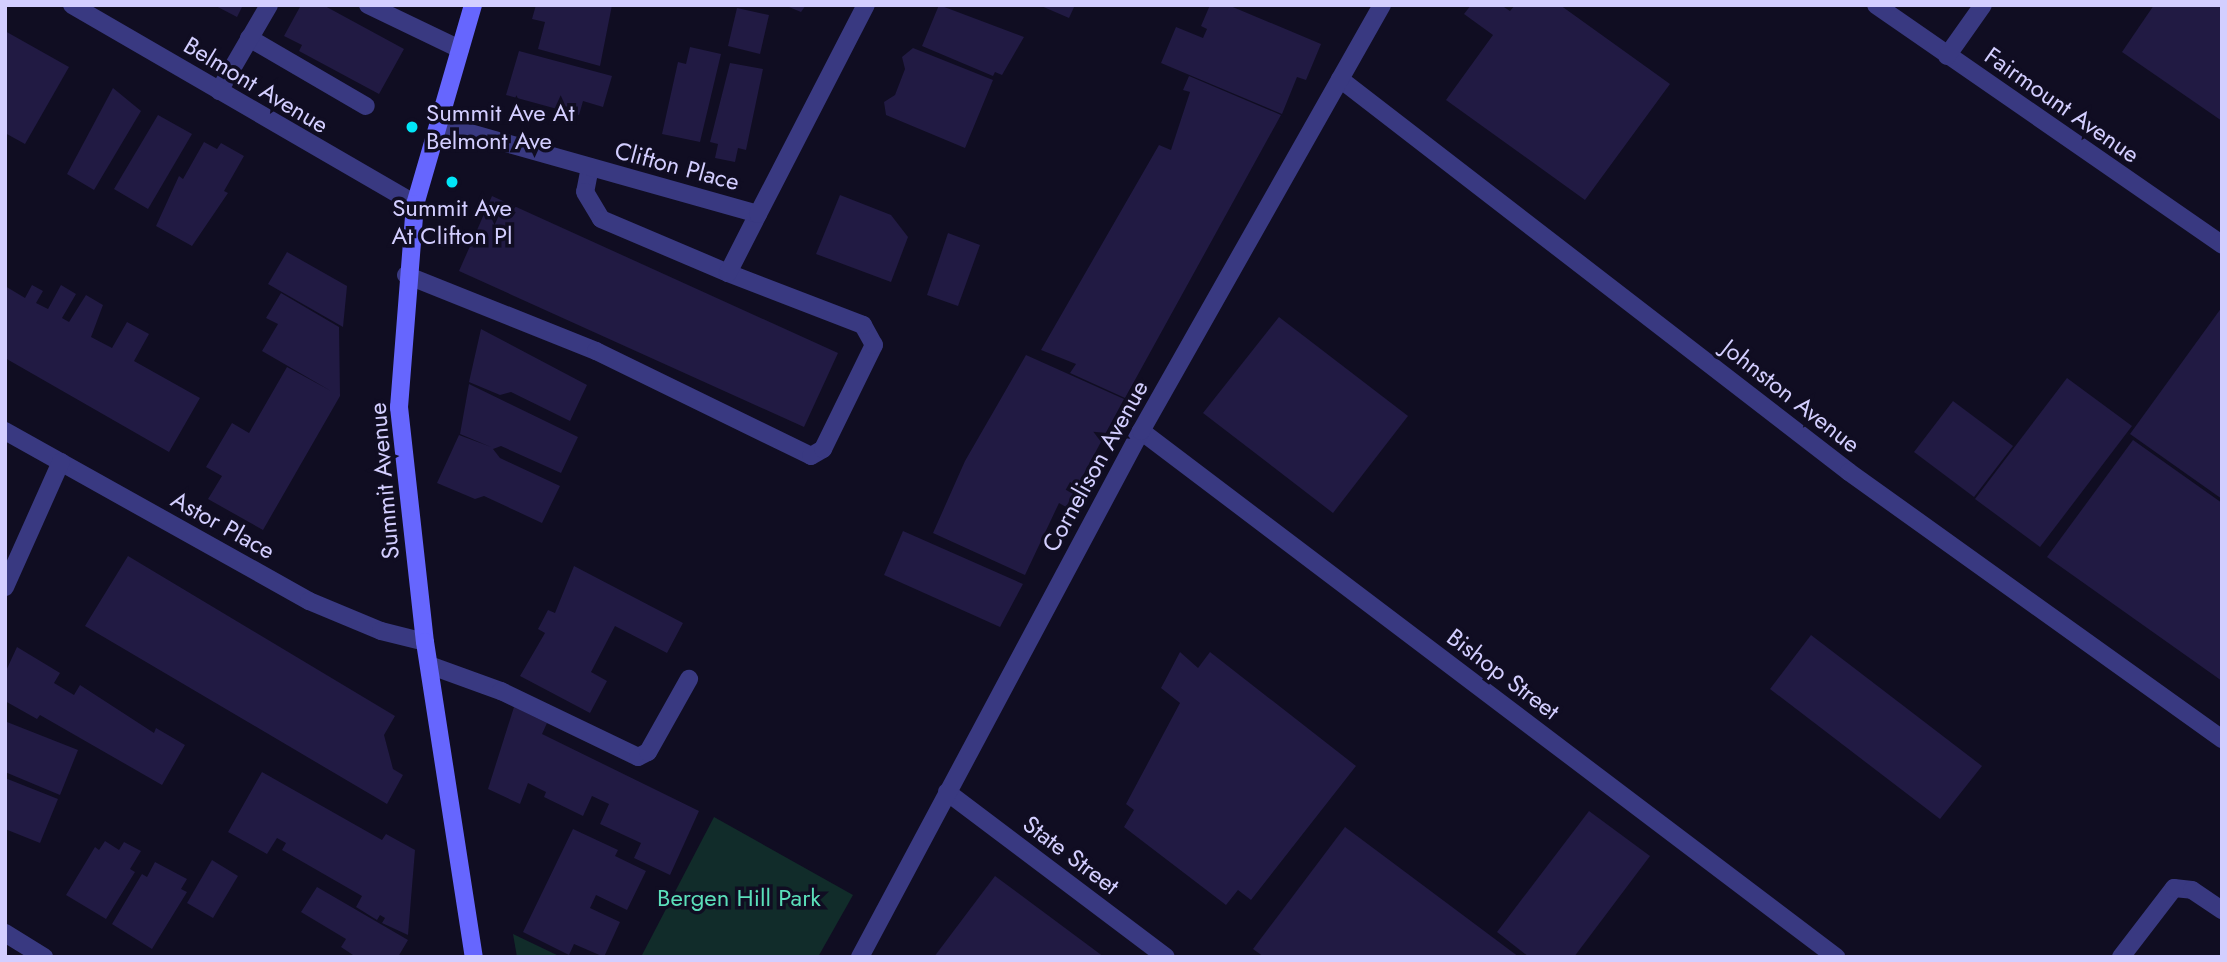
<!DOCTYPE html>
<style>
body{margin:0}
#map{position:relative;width:2227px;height:962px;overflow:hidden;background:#100d22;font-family:Jost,sans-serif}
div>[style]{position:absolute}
.green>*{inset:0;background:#112c2a}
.building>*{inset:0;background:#211a43}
.service>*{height:18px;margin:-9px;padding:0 9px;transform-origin:9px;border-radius:9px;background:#393981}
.minor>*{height:18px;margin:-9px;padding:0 9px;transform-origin:9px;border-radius:9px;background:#393981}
.secondary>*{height:18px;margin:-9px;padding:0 9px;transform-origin:9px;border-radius:9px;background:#6666fe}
.dots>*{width:19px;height:19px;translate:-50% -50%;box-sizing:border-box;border:4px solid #100d22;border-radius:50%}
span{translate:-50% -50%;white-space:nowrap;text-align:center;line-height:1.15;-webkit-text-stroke:7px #100d22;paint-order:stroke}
.street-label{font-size:24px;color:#d3ceff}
.poi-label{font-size:24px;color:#d3ceff}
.left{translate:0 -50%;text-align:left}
.park-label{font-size:24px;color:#5bdfba}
.frame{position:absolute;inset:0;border:7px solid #d3ceff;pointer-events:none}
</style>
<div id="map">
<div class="green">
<i style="clip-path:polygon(714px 817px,853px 895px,818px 957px,641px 957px)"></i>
<i style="clip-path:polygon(513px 934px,561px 957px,517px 957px)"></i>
</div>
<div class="building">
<i style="clip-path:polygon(214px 5px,243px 5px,237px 17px)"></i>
<i style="clip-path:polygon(301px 5px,323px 5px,404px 49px,379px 94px,299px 51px,302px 45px,284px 36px)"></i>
<i style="clip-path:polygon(536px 5px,612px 5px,600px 66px,538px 49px,545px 22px,532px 19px)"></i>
<i style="clip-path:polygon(784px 5px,806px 5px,801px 12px)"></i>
<i style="clip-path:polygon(939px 5px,1024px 37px,1002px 75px,995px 72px,993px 76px,922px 46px)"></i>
<i style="clip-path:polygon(1039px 5px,1075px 5px,1069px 18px)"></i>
<i style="clip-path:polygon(1210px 5px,1228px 5px,1321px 44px,1306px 80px,1297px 77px,1282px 114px,1161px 63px,1176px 27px,1203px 38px,1207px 29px,1201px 26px)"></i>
<i style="clip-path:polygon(1471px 5px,1501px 5px,1510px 11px,1515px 5px,1560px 5px,1670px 84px,1585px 200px,1446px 100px,1493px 35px,1464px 14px)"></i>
<i style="clip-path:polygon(2154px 5px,2222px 5px,2222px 121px,2122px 52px)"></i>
<i style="clip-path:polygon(737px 8px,769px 15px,760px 54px,728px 46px)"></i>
<i style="clip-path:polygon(5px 31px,69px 67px,25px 144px,5px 133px)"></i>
<i style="clip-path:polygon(690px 47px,721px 54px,700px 142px,662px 134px,678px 62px,686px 64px)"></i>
<i style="clip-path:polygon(913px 48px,993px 80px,965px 148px,886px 115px,884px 102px,895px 95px,905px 69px,902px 57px)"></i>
<i style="clip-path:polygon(519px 51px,612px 76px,603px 107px,583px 101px,579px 115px,506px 95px)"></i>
<i style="clip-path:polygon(730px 63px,763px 69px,746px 150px,738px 148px,735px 162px,715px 158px,718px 144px,710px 142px)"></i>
<i style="clip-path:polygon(1189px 76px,1281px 115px,1125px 398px,1070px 373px,1076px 364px,1041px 350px,1159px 145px,1171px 150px,1190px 92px,1183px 90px)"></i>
<i style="clip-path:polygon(113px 88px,141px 111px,94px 190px,67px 174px)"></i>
<i style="clip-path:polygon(158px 115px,192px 134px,148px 209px,114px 189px)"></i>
<i style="clip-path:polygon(204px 142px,217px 149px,221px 143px,244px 156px,224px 191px,228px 193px,192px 246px,156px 226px,179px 176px,183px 179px)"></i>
<i style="clip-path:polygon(840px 195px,891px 215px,908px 237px,891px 282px,816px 254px)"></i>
<i style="clip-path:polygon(492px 196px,838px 353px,804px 427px,459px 271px)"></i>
<i style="clip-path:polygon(948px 233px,980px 245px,958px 306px,927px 295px)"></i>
<i style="clip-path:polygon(287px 252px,347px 286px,343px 327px,268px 284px)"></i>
<i style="clip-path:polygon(32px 285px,43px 291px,36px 303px,48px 309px,61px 285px,76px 294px,62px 318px,69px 322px,86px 295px,103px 305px,91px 337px,112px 348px,127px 322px,149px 334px,134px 361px,200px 398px,169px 452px,5px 358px,5px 286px,25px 298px)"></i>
<i style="clip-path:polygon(281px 293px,339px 327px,340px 396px,263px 530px,208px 499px,222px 476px,206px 467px,232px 423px,249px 433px,287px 367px,331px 391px,262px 351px,278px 324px,266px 318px)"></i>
<i style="clip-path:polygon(2222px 307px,2222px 499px,2130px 434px)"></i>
<i style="clip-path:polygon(1279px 317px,1408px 416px,1333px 513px,1203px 413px)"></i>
<i style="clip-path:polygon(481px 329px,587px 385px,570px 421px,511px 392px,500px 395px,469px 382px)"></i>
<i style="clip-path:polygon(1026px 355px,1124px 399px,1066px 507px,1059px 503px,1025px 575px,933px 533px,965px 461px)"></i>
<i style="clip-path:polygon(2067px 378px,2132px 426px,2040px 547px,1975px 499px)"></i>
<i style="clip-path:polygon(469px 384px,578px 437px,561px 473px,501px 446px,493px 449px,500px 458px,560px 486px,542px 523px,484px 496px,475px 499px,437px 483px,459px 435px,491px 447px,460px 434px)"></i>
<i style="clip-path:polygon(1953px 401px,2013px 446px,1974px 497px,1914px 452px)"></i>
<i style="clip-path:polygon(2133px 440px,2222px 503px,2222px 681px,2047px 557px)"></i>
<i style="clip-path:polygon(903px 531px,1023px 584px,1000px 627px,884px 575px)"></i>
<i style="clip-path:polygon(128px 556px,395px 716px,384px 735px,393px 769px,403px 775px,387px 804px,85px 626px)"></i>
<i style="clip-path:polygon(574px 566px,683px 623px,667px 653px,615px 626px,591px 672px,607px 681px,590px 713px,520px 676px,545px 633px,538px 629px,548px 610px,555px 613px)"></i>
<i style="clip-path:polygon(1811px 635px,1982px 766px,1940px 819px,1770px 689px)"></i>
<i style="clip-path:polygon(17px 647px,60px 673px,54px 683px,74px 695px,80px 685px,154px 733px,156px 728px,185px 745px,162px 785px,40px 715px,37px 719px,5px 701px,5px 673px)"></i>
<i style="clip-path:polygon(1180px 652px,1198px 668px,1210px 652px,1356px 766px,1251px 900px,1238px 890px,1226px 905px,1124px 827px,1134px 810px,1126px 804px,1180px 703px,1161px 688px)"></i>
<i style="clip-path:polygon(514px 707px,547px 723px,542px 734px,699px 811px,670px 875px,634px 858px,641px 843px,600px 824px,609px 804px,592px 796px,583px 816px,544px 797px,546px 792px,528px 783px,520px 804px,488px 789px)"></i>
<i style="clip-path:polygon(7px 722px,78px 750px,60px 795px,5px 772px)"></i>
<i style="clip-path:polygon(262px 772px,382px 840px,386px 834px,415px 850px,408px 935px,382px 923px,385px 918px,380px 915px,377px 920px,356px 907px,362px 896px,282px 850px,286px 843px,277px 838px,267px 854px,228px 832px)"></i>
<i style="clip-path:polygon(5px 778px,58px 799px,40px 843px,5px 829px)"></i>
<i style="clip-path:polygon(1589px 811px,1650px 856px,1574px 957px,1529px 957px,1497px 932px)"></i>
<i style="clip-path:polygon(1345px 827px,1519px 957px,1264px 957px,1253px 949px)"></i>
<i style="clip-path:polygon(573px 829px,618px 850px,615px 856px,646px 871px,627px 910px,596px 895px,590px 908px,620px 922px,604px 957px,574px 944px,569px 955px,523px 932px)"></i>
<i style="clip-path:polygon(105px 841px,119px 850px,124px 842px,141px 851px,130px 869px,135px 872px,106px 919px,66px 895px,95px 847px,99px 850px)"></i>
<i style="clip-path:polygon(212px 860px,238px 876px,213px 918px,187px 903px)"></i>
<i style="clip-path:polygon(155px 862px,187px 879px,181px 889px,187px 892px,152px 949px,112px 924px,142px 874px,147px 877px)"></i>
<i style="clip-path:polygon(995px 876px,1104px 957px,934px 957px)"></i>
<i style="clip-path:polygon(317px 887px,408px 940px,398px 957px,356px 957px,341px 947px,346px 939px,301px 912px)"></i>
</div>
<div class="service">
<i style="left:368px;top:5px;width:102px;rotate:25.6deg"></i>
<i style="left:249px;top:38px;width:135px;rotate:30.2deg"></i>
<i style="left:219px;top:91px;width:99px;rotate:-59.8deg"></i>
<i style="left:590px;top:167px;width:25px;rotate:101deg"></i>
<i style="left:585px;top:192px;width:31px;rotate:59deg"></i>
<i style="left:601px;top:219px;width:138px;rotate:23deg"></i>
<i style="left:406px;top:275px;width:205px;rotate:21.8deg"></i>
<i style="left:596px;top:351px;width:239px;rotate:26deg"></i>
<i style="left:811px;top:456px;width:14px;rotate:-30deg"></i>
<i style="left:823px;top:449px;width:116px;rotate:-63.9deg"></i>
<i style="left:874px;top:345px;width:23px;rotate:-119deg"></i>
<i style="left:863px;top:325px;width:145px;rotate:-158.9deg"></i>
<i style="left:728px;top:273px;width:66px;rotate:-63deg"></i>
<i style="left:429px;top:665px;width:77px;rotate:19.9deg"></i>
<i style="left:501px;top:691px;width:152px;rotate:25.7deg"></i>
<i style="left:638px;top:757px;width:11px;rotate:-27deg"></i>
<i style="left:648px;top:752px;width:84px;rotate:-60.7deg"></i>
<i style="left:2121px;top:957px;width:87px;rotate:-52.5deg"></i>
<i style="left:2174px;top:888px;width:18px;rotate:6deg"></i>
<i style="left:2192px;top:890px;width:36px;rotate:34deg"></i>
</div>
<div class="minor">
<i style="left:72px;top:5px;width:397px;rotate:30.1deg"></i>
<i style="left:1876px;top:5px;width:421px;rotate:34.7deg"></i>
<i style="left:1947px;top:56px;width:62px;rotate:-54.8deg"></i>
<i style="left:1340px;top:79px;width:643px;rotate:37.67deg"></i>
<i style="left:1849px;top:472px;width:459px;rotate:35.6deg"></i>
<i style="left:438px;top:124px;width:332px;rotate:15.7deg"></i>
<i style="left:758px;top:214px;width:235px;rotate:-62.7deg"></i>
<i style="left:5px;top:431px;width:348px;rotate:29.2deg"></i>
<i style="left:309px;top:601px;width:78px;rotate:22.6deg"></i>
<i style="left:381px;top:631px;width:45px;rotate:14deg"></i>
<i style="left:1141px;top:431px;width:872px;rotate:37.12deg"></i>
<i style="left:5px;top:587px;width:137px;rotate:-65.9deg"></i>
<i style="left:947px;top:792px;width:274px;rotate:37deg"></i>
<i style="left:5px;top:933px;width:46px;rotate:31.6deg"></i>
<i style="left:860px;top:957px;width:596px;rotate:-61.89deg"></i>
<i style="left:1141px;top:431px;width:489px;rotate:-60.5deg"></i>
</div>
<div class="secondary">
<i style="left:473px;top:5px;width:207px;rotate:106.2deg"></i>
<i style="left:415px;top:204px;width:204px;rotate:94.5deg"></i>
<i style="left:399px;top:407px;width:236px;rotate:83.7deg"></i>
<i style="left:425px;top:642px;width:319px;rotate:81.2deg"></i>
</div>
<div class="dots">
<i style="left:412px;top:127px;background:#01e6f8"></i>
<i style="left:452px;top:182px;background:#01e6f8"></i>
</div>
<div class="street-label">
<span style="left:256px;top:85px;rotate:31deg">Belmont Avenue</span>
<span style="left:2062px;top:105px;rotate:35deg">Fairmount Avenue</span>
<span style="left:677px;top:166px;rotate:15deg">Clifton Place</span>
<span style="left:1791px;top:396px;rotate:38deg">Johnston Avenue</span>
<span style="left:1095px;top:466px;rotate:-61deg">Cornelison Avenue</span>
<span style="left:384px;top:481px;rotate:-95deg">Summit Avenue</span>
<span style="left:223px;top:525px;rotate:29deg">Astor Place</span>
<span style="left:1503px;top:674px;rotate:37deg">Bishop Street</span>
<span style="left:1071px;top:855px;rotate:37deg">State Street</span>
</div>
<div class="poi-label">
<span class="left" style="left:426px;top:127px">Summit Ave At<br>Belmont Ave</span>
<span style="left:452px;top:222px">Summit Ave<br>At Clifton Pl</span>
</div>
<div class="park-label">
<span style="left:739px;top:898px">Bergen Hill Park</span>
</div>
<div class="frame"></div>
</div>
